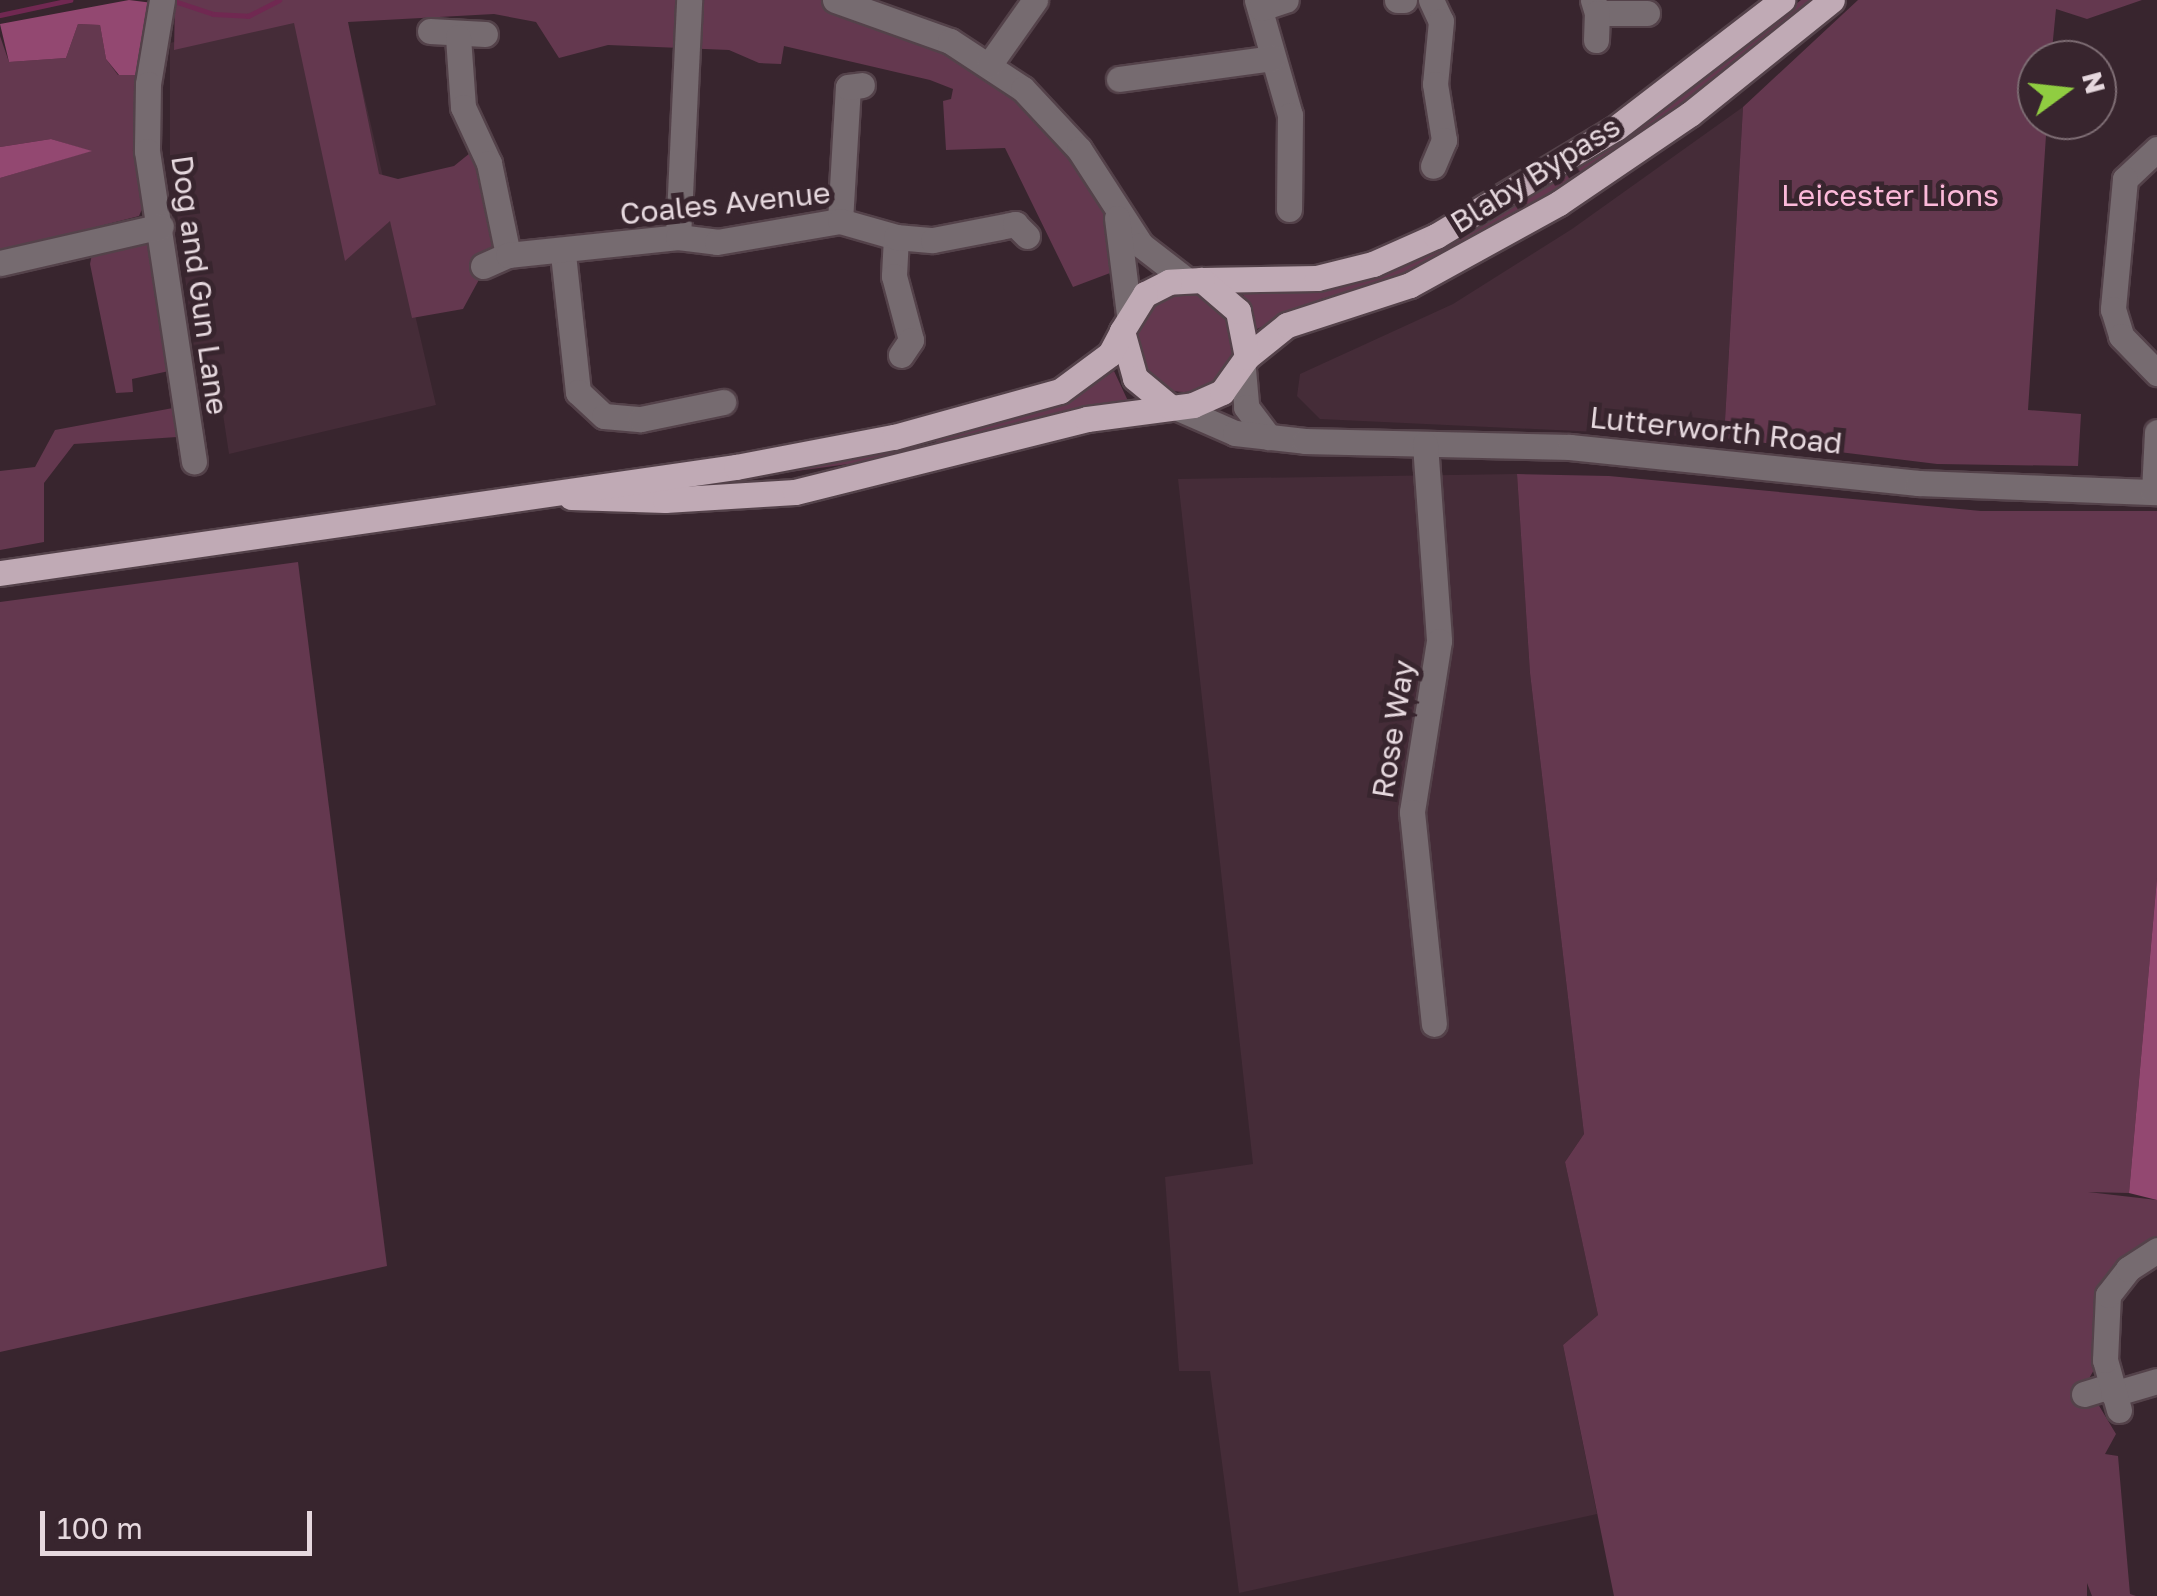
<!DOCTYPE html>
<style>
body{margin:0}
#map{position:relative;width:2157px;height:1596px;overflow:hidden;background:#38252e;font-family:"Golos Text",sans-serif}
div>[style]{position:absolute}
.built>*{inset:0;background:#452c38}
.green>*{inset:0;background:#64384f}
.round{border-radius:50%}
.forest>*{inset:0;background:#934871}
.stream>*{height:5px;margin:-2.5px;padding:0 2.5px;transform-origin:2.5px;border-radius:2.5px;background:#702851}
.roads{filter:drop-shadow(2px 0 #54424a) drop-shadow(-2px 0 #54424a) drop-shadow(0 2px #54424a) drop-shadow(0 -2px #54424a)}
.minor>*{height:25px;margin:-12.5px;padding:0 12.5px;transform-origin:12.5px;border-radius:12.5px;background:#766b70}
.major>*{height:25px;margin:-12.5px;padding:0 12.5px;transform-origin:12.5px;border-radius:12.5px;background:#c0aab5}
span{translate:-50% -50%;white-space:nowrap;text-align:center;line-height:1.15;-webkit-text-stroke:10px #38252e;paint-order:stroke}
.street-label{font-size:30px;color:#e6d8de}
.park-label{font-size:30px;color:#fbb9d9}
.north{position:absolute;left:2017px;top:40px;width:100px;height:100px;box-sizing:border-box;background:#38252e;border:2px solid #7e6d74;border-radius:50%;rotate:75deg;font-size:28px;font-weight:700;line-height:40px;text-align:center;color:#e6d8de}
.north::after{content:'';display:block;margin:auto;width:35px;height:45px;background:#90cd41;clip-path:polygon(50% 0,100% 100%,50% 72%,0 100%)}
.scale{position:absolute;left:40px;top:1511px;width:272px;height:45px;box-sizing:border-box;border:5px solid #e6d8de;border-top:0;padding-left:12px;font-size:30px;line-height:35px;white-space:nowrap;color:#e6d8de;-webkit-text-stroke:8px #38252e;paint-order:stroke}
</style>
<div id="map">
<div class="built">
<i style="clip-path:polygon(286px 14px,347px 22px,436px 405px,229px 454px,221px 401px,200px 396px,170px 158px,170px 43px)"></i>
<i style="clip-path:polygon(1743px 107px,1724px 438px,1320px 419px,1297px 396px,1300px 374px,1453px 304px,1572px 229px)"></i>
<i style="clip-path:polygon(1517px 474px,1530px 673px,1584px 1134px,1565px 1162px,1598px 1315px,1563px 1345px,1597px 1514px,1239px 1593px,1210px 1371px,1179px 1371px,1165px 1177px,1253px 1164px,1178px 479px)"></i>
</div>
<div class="green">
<i style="clip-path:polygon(175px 0,835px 0,950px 41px,1042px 126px,1116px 213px,1118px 270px,1073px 287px,1005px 148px,946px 150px,943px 101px,951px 99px,953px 89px,930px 80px,784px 46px,781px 64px,759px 63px,729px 50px,608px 45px,559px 58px,536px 22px,494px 14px,348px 22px,379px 174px,398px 179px,454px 166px,480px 145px,507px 228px,463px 309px,412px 318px,390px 221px,345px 261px,294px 23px,174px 50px)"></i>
<i style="clip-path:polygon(1801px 0,1816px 0,1698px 95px,1548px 197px,1407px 275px,1321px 299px,1257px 329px,1242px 292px,1328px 286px,1442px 245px,1625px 137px)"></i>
<i style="clip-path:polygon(1858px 0,2142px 0,2087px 19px,2056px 9px,2051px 60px,2037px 60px,2037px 120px,2047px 120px,2028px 410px,2081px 414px,2078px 466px,1937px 464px,1724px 438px,1743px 107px)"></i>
<i style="clip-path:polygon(78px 24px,100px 25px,106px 59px,118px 75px,140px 75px,142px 209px,139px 216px,96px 227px,97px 233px,0 256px,0 178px,90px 151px,51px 139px,0 147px,0 36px,9px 62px,66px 58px)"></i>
<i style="clip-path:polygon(152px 242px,169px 371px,132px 379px,133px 392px,116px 393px,90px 264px,92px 254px)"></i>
<i class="round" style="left:1134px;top:292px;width:100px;height:100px"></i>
<i style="clip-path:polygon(1114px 371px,1128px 401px,934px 451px,937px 438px,1071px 400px)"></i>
<i style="clip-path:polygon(173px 408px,177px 437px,74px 444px,44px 483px,44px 542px,0 550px,0 471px,35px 467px,55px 430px)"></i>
<i style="clip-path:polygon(919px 441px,915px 455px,738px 479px)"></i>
<i style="clip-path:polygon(1517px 474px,1609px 476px,1981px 511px,2157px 511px,2157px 878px,2129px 1193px,2088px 1192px,2157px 1200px,2157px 1240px,2098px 1295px,2095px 1368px,2086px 1384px,2116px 1434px,2105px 1454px,2118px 1456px,2130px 1594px,2136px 1596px,2092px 1596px,2087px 1583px,2087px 1596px,1614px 1596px,1563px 1345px,1598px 1315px,1565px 1162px,1584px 1134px,1530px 673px)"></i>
<i style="clip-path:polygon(298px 562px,387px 1266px,0 1352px,0 602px)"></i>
</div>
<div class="forest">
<i style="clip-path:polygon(129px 0,153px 3px,140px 75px,119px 75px,106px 59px,100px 25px,78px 24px,66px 58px,9px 62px,0 24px)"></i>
<i style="clip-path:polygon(51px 139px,92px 151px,0 178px,0 147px)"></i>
<i style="clip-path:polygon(2157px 878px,2157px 1200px,2129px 1193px)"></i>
</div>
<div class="stream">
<i style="left:174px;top:1px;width:41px;rotate:18.4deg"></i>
<i style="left:213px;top:14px;width:35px;rotate:3deg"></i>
<i style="left:248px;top:16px;width:35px;rotate:-27deg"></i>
<i style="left:0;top:15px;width:72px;rotate:-12.1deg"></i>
</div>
<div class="roads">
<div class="minor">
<i style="left:162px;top:0;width:85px;rotate:99.5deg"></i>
<i style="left:148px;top:84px;width:67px;rotate:90.9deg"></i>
<i style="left:147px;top:151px;width:314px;rotate:81.4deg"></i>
<i style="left:835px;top:0;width:122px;rotate:19.6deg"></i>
<i style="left:950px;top:41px;width:87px;rotate:33.3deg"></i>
<i style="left:1023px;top:89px;width:82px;rotate:47deg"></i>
<i style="left:1079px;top:149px;width:114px;rotate:57.1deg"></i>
<i style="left:1141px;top:245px;width:56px;rotate:37.7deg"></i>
<i style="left:1257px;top:0;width:120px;rotate:74deg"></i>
<i style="left:1290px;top:115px;width:94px;rotate:90.6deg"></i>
<i style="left:1397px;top:0;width:7px"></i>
<i style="left:1431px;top:0;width:23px;rotate:65deg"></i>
<i style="left:1441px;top:21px;width:63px;rotate:95.4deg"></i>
<i style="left:1435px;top:84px;width:57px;rotate:80.9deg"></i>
<i style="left:1444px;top:140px;width:28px;rotate:113deg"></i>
<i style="left:1593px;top:0;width:14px;rotate:73deg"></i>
<i style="left:1597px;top:13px;width:50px"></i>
<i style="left:1261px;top:8px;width:26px;rotate:-18deg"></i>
<i style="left:430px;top:31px;width:55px;rotate:3.1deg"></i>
<i style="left:458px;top:37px;width:70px;rotate:85.9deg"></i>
<i style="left:463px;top:107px;width:62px;rotate:65.1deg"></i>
<i style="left:489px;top:163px;width:94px;rotate:78.3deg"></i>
<i style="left:1596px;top:40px;width:27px;rotate:-88deg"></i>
<i style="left:989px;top:65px;width:80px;rotate:-54.7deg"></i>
<i style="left:1119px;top:79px;width:155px;rotate:-7.8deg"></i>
<i style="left:2157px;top:149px;width:44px;rotate:136.8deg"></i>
<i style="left:2125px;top:179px;width:131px;rotate:95.3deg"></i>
<i style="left:2113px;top:309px;width:28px;rotate:73deg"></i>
<i style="left:2121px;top:336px;width:52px;rotate:45.8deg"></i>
<i style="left:1117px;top:218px;width:97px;rotate:82.9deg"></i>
<i style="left:840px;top:221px;width:134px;rotate:-86.6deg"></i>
<i style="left:848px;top:87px;width:14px;rotate:-8deg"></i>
<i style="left:678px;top:237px;width:237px;rotate:-87.3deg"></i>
<i style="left:896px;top:237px;width:39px;rotate:93deg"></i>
<i style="left:894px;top:276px;width:66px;rotate:75.1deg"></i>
<i style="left:911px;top:340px;width:18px;rotate:124deg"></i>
<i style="left:563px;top:254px;width:139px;rotate:83.8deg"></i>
<i style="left:578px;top:392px;width:35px;rotate:43deg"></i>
<i style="left:604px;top:416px;width:37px;rotate:5deg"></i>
<i style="left:641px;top:419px;width:84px;rotate:-11.7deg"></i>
<i style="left:0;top:263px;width:165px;rotate:-12.9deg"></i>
<i style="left:483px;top:266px;width:27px;rotate:-24deg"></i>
<i style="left:508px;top:255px;width:171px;rotate:-6deg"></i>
<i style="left:678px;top:237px;width:39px;rotate:7deg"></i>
<i style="left:717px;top:242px;width:125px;rotate:-9.7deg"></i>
<i style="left:840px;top:221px;width:58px;rotate:15.9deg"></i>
<i style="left:896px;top:237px;width:37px;rotate:5deg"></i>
<i style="left:933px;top:240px;width:84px;rotate:-11deg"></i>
<i style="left:1015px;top:224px;width:17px;rotate:45deg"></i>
<i style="left:1243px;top:369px;width:38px;rotate:85deg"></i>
<i style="left:1246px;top:407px;width:38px;rotate:53deg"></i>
<i style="left:1178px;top:408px;width:62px;rotate:23.7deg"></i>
<i style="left:1235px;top:433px;width:70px;rotate:6.5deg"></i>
<i style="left:1305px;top:441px;width:265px;rotate:1.3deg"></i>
<i style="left:1570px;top:447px;width:350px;rotate:5.9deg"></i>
<i style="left:1918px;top:483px;width:239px;rotate:2.2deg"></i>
<i style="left:1425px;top:444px;width:197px;rotate:85.9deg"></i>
<i style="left:1439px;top:641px;width:173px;rotate:99deg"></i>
<i style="left:1412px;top:812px;width:213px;rotate:84.1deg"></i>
<i style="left:2154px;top:492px;width:60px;rotate:-87.1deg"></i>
<i style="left:2084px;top:1394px;width:28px;rotate:-17deg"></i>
<i style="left:2113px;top:1394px;width:46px;rotate:-16.5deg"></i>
<i style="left:2119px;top:1410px;width:52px;rotate:-105.6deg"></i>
<i style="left:2105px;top:1360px;width:65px;rotate:-87.4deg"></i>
<i style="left:2108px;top:1295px;width:33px;rotate:-52deg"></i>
<i style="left:2128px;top:1269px;width:35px;rotate:-33deg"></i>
</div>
<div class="major">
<i style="left:1204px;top:280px;width:113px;rotate:-1deg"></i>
<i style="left:1317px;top:278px;width:58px;rotate:-14deg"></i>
<i style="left:1373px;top:264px;width:69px;rotate:-24deg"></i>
<i style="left:1436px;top:236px;width:210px;rotate:-31deg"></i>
<i style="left:1616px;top:128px;width:210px;rotate:-37.6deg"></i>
<i style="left:1247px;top:357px;width:51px;rotate:-38.7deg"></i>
<i style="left:1287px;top:325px;width:129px;rotate:-18deg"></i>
<i style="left:1410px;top:285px;width:170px;rotate:-28.8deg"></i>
<i style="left:1559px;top:203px;width:158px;rotate:-34.2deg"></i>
<i style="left:1690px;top:114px;width:182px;rotate:-38.8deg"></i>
<i style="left:571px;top:497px;width:94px;rotate:1.8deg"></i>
<i style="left:665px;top:500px;width:130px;rotate:-3.5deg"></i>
<i style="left:795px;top:492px;width:301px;rotate:-14deg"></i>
<i style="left:1087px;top:419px;width:107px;rotate:-7.5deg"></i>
<i style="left:1193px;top:405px;width:32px;rotate:-24deg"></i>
<i style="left:1222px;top:392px;width:43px;rotate:-54.5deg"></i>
<i style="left:1247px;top:357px;width:47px;rotate:-101.1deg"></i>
<i style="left:1238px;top:311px;width:48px;rotate:-139.3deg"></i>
<i style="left:1202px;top:280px;width:33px;rotate:177deg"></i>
<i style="left:1169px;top:282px;width:27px;rotate:153deg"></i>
<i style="left:1145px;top:294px;width:44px;rotate:121.9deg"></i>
<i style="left:1122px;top:331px;width:49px;rotate:74.5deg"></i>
<i style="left:1135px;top:378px;width:45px;rotate:39.6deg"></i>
<i style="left:0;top:573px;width:744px;rotate:-8.2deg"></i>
<i style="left:736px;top:467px;width:161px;rotate:-10.8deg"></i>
<i style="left:894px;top:437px;width:172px;rotate:-15.5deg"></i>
<i style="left:1060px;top:391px;width:62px;rotate:-36.5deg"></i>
<i style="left:1110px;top:354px;width:26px;rotate:-62deg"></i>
</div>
</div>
<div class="street-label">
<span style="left:1535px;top:174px;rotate:-32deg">Blaby Bypass</span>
<span style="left:725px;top:203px;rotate:-6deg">Coales Avenue</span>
<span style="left:200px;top:285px;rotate:82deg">Dog and Gun Lane</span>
<span style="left:1716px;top:430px;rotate:6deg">Lutterworth Road</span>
<span style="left:1393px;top:729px;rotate:-81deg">Rose Way</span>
</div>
<div class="park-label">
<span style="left:1890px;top:195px">Leicester Lions</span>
</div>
<div class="north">N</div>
<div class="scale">100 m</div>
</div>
